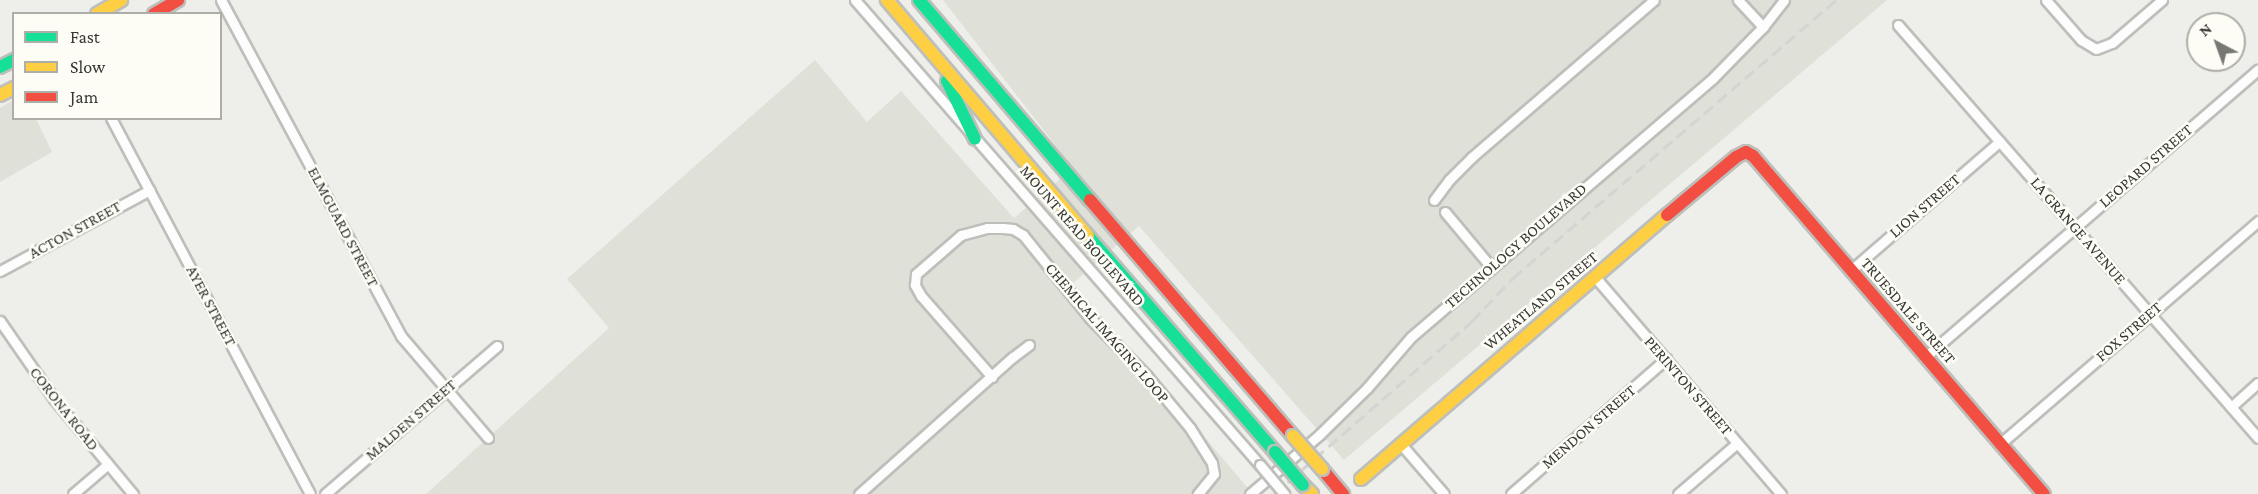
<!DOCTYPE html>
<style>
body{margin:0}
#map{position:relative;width:2258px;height:494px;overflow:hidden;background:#eeefea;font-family:"Crimson Pro",serif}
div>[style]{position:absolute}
.built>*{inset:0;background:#dfe0d7}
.roads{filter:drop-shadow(2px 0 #bebfbb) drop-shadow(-2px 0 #bebfbb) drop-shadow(0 2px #bebfbb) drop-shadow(0 -2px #bebfbb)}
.street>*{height:9px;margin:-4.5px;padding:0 4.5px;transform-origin:4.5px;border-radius:4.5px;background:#fcfdfc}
.fast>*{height:12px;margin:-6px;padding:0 6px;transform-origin:6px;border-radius:6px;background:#16e098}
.slow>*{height:12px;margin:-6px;padding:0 6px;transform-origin:6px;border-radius:6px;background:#ffcf43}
.jam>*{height:12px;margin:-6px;padding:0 6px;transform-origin:6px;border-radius:6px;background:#f24e42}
.rail>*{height:3px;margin-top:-1.5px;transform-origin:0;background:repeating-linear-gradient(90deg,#d4d4d3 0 12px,transparent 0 18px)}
.bridges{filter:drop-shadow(2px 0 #bebfbb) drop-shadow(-2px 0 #bebfbb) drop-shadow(0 2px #bebfbb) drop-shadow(0 -2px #bebfbb)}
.street-bridge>*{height:9px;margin:-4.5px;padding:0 4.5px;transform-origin:4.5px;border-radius:4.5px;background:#fcfdfc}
.fast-bridge>*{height:12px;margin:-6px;padding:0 6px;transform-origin:6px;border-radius:6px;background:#16e098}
.slow-bridge>*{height:12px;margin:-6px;padding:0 6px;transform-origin:6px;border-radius:6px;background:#ffcf43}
span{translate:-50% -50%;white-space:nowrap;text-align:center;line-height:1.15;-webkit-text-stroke:5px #fdfdf6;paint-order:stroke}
.street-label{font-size:16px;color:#373835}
.legend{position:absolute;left:12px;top:12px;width:210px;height:108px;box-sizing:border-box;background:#fdfdf6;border:2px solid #aeaea9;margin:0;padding:8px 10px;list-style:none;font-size:18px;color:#373835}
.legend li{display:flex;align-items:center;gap:12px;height:30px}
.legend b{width:30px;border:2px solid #aeaea9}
.north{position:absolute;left:2186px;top:12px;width:60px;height:60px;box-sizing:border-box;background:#fdfdf6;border:2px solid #aeaea9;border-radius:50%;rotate:319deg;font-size:16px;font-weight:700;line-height:24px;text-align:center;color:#373835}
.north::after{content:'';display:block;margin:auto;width:21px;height:27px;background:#777874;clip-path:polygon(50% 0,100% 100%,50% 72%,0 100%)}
</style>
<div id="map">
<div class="built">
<i style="clip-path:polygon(943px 0,1887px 0,1344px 460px,1139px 226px,1073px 283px,1253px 494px,426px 494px,609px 328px,567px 279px,815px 60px,867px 122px,901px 91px,1014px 218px,1073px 168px)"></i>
<i style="clip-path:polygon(13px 100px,14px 118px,36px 119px,52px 152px,0 182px,0 108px)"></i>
</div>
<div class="roads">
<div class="street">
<i style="left:221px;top:0;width:381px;rotate:61.8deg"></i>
<i style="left:401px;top:336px;width:134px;rotate:49.5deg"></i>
<i style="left:855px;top:0;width:617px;rotate:48.95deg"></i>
<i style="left:1738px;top:0;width:37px;rotate:47deg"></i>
<i style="left:2046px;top:0;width:53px;rotate:48.8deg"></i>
<i style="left:2081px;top:40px;width:17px;rotate:31deg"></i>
<i style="left:2096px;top:49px;width:17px;rotate:-21deg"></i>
<i style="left:2112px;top:43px;width:66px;rotate:-40.7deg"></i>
<i style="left:1898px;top:25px;width:548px;rotate:48.92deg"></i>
<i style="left:111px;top:118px;width:425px;rotate:62.1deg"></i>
<i style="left:1434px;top:200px;width:25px;rotate:-53deg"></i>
<i style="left:1449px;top:180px;width:33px;rotate:-45deg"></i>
<i style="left:1472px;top:157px;width:240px;rotate:-40.8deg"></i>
<i style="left:1445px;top:212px;width:72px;rotate:50.1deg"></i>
<i style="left:0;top:271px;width:170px;rotate:-28.4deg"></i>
<i style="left:1850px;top:271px;width:198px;rotate:-40.9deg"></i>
<i style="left:1595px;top:277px;width:286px;rotate:49.4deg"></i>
<i style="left:0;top:321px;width:95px;rotate:55.3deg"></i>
<i style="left:54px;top:399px;width:124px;rotate:50.3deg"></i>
<i style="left:1925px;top:357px;width:440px;rotate:-40.8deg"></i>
<i style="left:992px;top:377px;width:108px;rotate:-131.2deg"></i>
<i style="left:921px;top:296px;width:13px;rotate:-119deg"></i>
<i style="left:915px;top:285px;width:11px;rotate:-85deg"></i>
<i style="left:916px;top:274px;width:60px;rotate:-40.9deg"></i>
<i style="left:961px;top:235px;width:27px;rotate:-15deg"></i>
<i style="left:987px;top:228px;width:16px"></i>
<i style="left:1003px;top:228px;width:10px;rotate:6deg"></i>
<i style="left:1013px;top:229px;width:12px;rotate:31deg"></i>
<i style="left:1023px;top:235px;width:107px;rotate:51.1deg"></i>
<i style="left:1090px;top:318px;width:81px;rotate:45.5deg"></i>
<i style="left:1147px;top:376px;width:67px;rotate:50.4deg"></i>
<i style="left:1190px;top:428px;width:41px;rotate:57.8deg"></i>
<i style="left:1212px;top:463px;width:11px;rotate:80deg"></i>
<i style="left:1214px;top:474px;width:26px;rotate:129deg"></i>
<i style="left:2231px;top:407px;width:36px;rotate:-42deg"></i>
<i style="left:1400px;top:443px;width:67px;rotate:49.2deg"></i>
<i style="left:2001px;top:443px;width:340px;rotate:-40.8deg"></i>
<i style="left:73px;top:494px;width:46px;rotate:-40.6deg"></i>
<i style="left:325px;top:494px;width:227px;rotate:-40.7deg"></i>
<i style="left:859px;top:494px;width:206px;rotate:-41.7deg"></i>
<i style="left:1013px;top:357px;width:20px;rotate:-37deg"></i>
<i style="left:1250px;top:494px;width:91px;rotate:-40.5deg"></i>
<i style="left:1319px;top:435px;width:67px;rotate:-44.4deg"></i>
<i style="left:1367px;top:388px;width:67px;rotate:-49.2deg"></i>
<i style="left:1411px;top:337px;width:398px;rotate:-40.6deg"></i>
<i style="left:1713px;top:78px;width:71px;rotate:-45.6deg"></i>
<i style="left:1763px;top:27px;width:34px;rotate:-52deg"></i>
<i style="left:1511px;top:494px;width:206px;rotate:-41.1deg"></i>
<i style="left:1678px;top:494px;width:78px;rotate:-40.8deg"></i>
</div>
<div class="fast">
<i style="left:919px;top:0;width:263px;rotate:49.5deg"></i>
<i style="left:0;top:67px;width:16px;rotate:-27deg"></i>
<i style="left:947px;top:81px;width:64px;rotate:64.2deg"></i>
<i style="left:1088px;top:236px;width:286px;rotate:49.1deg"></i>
</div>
<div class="slow">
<i style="left:887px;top:0;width:310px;rotate:49.6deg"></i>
<i style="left:97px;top:14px;width:28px;rotate:-30deg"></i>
<i style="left:0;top:95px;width:16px;rotate:-27deg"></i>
<i style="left:1361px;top:479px;width:404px;rotate:-40.8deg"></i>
<i style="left:1303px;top:485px;width:13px;rotate:45deg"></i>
</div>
<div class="jam">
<i style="left:154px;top:14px;width:28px;rotate:-30deg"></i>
<i style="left:1090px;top:200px;width:311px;rotate:49.3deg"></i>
<i style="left:1667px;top:215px;width:90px;rotate:-40deg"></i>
<i style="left:1736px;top:157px;width:11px;rotate:-27deg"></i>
<i style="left:1746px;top:152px;width:8px;rotate:30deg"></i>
<i style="left:1753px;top:156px;width:446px;rotate:49.3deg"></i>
<i style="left:1322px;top:469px;width:33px;rotate:50deg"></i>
</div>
</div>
<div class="rail">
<i style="left:1274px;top:494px;width:263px;rotate:-41.1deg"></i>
<i style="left:1472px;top:321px;width:59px;rotate:-46.4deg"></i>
<i style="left:1513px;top:278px;width:426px;rotate:-40.7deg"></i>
</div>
<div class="bridges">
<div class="street-bridge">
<i style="left:1260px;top:465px;width:38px;rotate:50deg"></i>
</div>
<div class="fast-bridge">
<i style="left:1275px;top:452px;width:43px;rotate:49.7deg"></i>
</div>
<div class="slow-bridge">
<i style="left:1293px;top:436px;width:44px;rotate:48.7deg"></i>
</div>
</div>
<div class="street-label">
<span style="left:2146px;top:166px;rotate:-41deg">LEOPARD STREET</span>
<span style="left:1925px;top:206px;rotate:-41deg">LION STREET</span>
<span style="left:343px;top:227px;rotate:62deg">ELMGUARD STREET</span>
<span style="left:75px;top:230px;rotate:-29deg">ACTON STREET</span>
<span style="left:2078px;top:231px;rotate:49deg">LA GRANGE AVENUE</span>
<span style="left:1082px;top:236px;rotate:49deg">MOUNT READ BOULEVARD</span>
<span style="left:1516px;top:246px;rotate:-41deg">TECHNOLOGY BOULEVARD</span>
<span style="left:1541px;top:301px;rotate:-40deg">WHEATLAND STREET</span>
<span style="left:211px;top:306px;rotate:62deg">AYER STREET</span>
<span style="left:1908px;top:311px;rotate:49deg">TRUESDALE STREET</span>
<span style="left:2129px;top:332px;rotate:-41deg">FOX STREET</span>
<span style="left:1107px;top:333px;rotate:49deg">CHEMICAL IMAGING LOOP</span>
<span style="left:1688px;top:386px;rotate:49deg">PERINTON STREET</span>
<span style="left:64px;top:409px;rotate:52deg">CORONA ROAD</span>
<span style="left:411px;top:420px;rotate:-41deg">MALDEN STREET</span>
<span style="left:1589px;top:427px;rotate:-41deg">MENDON STREET</span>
</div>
<ul class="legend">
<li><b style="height:8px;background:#16e098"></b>Fast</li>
<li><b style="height:8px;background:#ffcf43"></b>Slow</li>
<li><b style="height:8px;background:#f24e42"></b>Jam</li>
</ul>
<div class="north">N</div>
</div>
